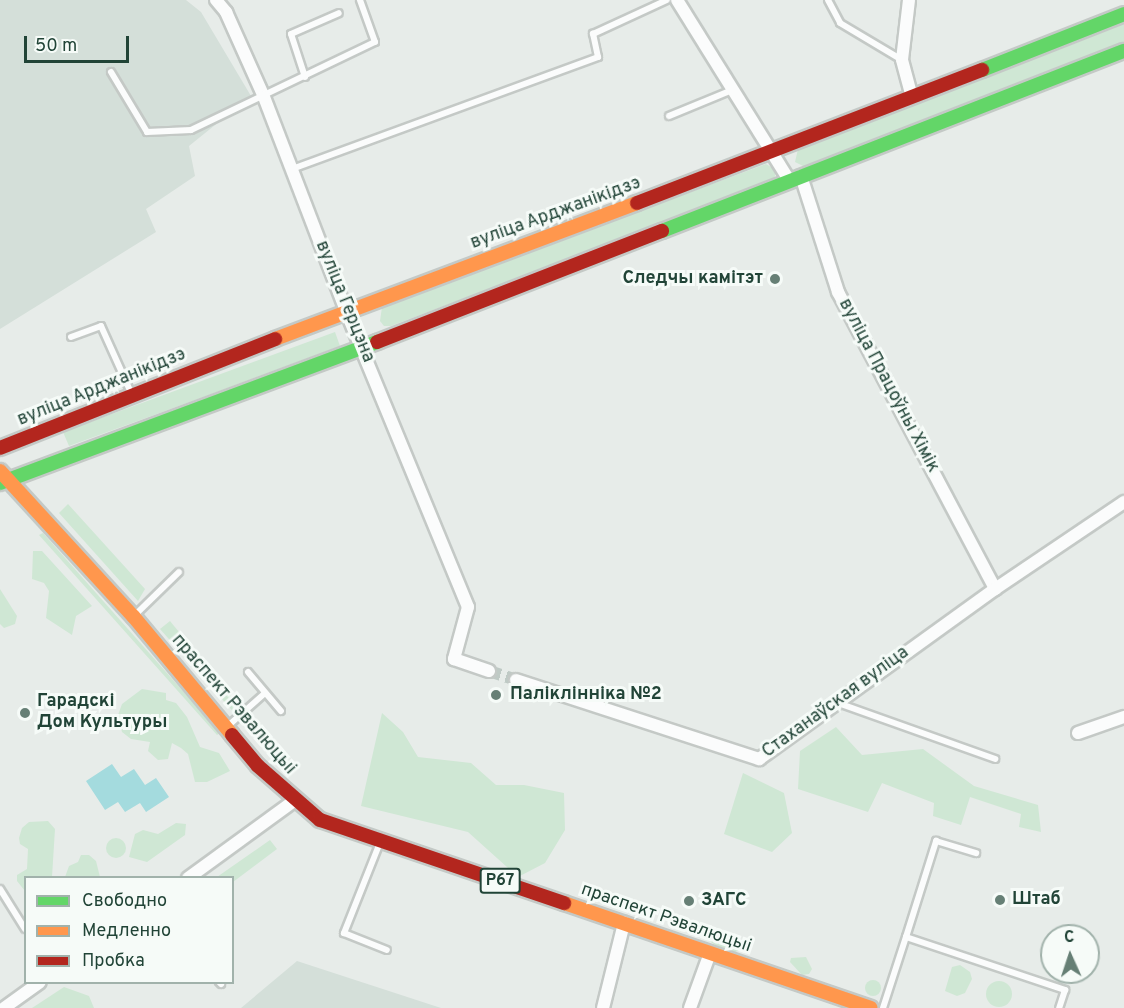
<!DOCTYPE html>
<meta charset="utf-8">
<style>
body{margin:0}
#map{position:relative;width:1124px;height:1008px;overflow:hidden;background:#e7ece9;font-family:Overpass,sans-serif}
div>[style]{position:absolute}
.built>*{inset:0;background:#d4dfd9}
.green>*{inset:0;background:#cfe7d4}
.round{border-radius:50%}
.water>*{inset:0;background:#a4dbde}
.street-tunnel>*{height:12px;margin-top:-6px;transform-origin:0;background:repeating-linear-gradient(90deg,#bfcac5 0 12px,transparent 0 18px)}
.roads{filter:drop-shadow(2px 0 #c4c9c6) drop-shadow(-2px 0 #c4c9c6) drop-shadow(0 2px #c4c9c6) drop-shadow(0 -2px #c4c9c6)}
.lane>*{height:6px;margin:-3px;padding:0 3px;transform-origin:3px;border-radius:3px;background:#fbfcfc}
.street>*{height:12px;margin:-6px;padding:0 6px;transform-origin:6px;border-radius:6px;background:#fbfcfc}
.fast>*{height:14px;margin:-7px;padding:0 7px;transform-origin:7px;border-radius:7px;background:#63d668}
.slow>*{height:14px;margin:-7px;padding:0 7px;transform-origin:7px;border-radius:7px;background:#ff974d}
.jam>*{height:14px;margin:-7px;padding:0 7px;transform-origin:7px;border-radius:7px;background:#b3261e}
.dots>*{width:16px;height:16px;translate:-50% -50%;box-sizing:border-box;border:3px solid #f6fbf8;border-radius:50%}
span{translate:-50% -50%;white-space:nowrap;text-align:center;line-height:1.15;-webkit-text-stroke:6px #f6fbf8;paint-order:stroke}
.shield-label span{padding:2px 4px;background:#f6fbf8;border:2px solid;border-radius:4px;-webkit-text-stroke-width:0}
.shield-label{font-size:16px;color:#214437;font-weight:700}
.street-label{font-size:18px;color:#214437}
.poi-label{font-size:18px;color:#214437;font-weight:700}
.right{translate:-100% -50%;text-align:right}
.left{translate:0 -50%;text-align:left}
.legend{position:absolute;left:24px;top:876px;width:210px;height:108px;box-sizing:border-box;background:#f6fbf8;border:2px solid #a1b2ab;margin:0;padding:8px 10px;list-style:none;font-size:18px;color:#214437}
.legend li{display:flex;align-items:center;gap:12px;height:30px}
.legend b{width:30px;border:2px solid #a1b2ab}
.north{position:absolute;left:1040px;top:924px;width:60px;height:60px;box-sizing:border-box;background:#f6fbf8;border:2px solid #a1b2ab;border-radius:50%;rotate:357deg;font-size:16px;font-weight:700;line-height:24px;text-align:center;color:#214437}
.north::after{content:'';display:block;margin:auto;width:21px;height:27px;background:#667f75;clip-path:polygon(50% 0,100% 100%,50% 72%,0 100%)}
.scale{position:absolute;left:24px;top:36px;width:105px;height:27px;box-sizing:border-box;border:3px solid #214437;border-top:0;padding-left:8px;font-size:18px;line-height:21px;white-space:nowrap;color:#214437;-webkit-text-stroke:4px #f6fbf8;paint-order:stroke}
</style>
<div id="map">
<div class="built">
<i style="clip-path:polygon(0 0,186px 0,201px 12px,251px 96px,189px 146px,195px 176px,146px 209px,156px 232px,0 329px)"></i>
<i style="clip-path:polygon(297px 961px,441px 1008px,241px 1008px)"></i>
</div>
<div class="green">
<i style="clip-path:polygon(1124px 23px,1124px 44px,805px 167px,795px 162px,798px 149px)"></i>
<i style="clip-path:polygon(766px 164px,776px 170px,774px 180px,391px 326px,384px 326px,380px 321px,382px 307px)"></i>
<i style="clip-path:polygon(335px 332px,340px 346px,206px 396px,69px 446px,63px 432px)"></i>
<i style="clip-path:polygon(68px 504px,145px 589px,138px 601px,59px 513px)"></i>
<i style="clip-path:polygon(43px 533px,220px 733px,217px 735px,39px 535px)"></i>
<i style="clip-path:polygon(33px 551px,42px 551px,92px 606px,76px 616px,72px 635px,46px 618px,49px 591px,44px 583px,32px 579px)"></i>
<i style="clip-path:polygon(0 589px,17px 616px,15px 624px,4px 628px,0 624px)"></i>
<i style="clip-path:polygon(170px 621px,286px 763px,283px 768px,160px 629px)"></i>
<i style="clip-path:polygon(142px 689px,166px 693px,166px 700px,176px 703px,187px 717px,200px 747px,219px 753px,230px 771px,207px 782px,195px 782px,188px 754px,181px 748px,172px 743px,168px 759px,158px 760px,148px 751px,150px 742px,131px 739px,122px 732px,118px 715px,122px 704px)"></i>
<i style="clip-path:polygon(382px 713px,403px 732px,418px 757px,471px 763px,496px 785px,524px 785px,564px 793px,565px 830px,545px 863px,518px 877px,468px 832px,361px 806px)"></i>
<i style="clip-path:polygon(836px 727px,862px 755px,923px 749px,974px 786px,1038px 805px,1041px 832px,1019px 827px,1021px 814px,970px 797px,961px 825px,933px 816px,934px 803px,882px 783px,868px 812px,798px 789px,800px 751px)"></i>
<i style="clip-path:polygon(743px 773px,784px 793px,792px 833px,772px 852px,724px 834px)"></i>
<i style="clip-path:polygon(48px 821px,55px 829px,52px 877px,26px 878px,25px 891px,17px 881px,17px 875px,27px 869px,28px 849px,20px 844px,19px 838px,22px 828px,29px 822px)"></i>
<i style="clip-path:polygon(176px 823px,186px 824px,185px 835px,147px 862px,129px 857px,135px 834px,143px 830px,158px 834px)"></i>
<i class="round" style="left:106px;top:838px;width:20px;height:20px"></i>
<i style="clip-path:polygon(270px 840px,277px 849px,233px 882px,232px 878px,217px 877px)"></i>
<i style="clip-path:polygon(81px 855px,89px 855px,96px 861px,100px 877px,65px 877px,69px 866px,78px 862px)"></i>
<i style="clip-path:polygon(713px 931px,733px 941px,744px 941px,745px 948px,735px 952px,715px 945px,708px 940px)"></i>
<i style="clip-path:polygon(806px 957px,812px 969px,809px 974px,802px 975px,790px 962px,791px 958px)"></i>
<i style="clip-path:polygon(960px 965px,970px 972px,972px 979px,965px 993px,957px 996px,945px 991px,952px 967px)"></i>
<i class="round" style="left:865px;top:980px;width:16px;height:16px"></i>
<i class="round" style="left:986px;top:981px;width:26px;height:26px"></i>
<i style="clip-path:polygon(64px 987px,89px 996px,94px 1008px,32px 1008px)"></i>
</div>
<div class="water">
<i style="clip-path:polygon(112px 764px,121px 777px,134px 769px,145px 785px,156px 778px,169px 797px,146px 812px,140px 803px,125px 812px,118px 802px,105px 810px,86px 781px)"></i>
</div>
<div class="street-tunnel">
<i style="left:489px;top:671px;width:28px;rotate:18deg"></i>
</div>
<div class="roads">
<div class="lane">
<i style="left:828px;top:0;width:26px;rotate:62deg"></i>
<i style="left:840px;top:23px;width:72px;rotate:30.8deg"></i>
<i style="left:111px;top:72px;width:70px;rotate:59deg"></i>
<i style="left:147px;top:132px;width:44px;rotate:-2.6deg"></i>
<i style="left:191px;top:130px;width:204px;rotate:-25.6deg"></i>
<i style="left:375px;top:42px;width:45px;rotate:-109.7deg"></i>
<i style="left:305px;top:77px;width:45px;rotate:-108deg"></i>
<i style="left:291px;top:34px;width:52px;rotate:-23.6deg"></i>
<i style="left:669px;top:116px;width:68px;rotate:-22.4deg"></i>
<i style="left:292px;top:169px;width:326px;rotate:-20.1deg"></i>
<i style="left:598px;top:57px;width:24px;rotate:-102deg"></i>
<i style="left:593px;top:34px;width:81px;rotate:-24.7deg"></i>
<i style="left:71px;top:337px;width:32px;rotate:-20deg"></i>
<i style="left:101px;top:326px;width:76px;rotate:65.8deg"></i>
<i style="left:136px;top:614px;width:60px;rotate:-44.3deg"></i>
<i style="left:248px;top:672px;width:51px;rotate:49.8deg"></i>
<i style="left:838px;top:703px;width:167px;rotate:19.6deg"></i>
<i style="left:229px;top:725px;width:48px;rotate:-41.6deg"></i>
<i style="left:379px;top:845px;width:95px;rotate:111.7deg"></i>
<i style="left:344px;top:933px;width:46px;rotate:21.6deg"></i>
<i style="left:0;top:889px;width:47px;rotate:58deg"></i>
<i style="left:906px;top:937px;width:101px;rotate:-72.6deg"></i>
<i style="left:936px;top:841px;width:42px;rotate:16.7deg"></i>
<i style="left:219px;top:982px;width:3px;rotate:45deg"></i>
<i style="left:883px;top:1008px;width:75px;rotate:-72.1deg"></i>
<i style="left:906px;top:937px;width:168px;rotate:18.4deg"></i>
<i style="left:1065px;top:990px;width:19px;rotate:108deg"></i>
</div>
<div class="street">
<i style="left:216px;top:0;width:16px;rotate:50deg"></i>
<i style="left:226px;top:12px;width:93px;rotate:65.9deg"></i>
<i style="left:264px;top:97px;width:229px;rotate:69deg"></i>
<i style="left:346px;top:311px;width:320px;rotate:67.6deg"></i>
<i style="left:468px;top:607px;width:54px;rotate:105.1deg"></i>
<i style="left:454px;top:659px;width:37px;rotate:19deg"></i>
<i style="left:677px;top:0;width:212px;rotate:58.1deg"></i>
<i style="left:909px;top:0;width:60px;rotate:96.7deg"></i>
<i style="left:902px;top:60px;width:38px;rotate:75deg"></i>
<i style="left:801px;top:176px;width:122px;rotate:72.3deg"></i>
<i style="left:838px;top:292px;width:336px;rotate:62.1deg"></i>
<i style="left:516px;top:680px;width:256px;rotate:18deg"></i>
<i style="left:759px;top:759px;width:291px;rotate:-35.8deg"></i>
<i style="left:995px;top:589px;width:156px;rotate:-34deg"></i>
<i style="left:1078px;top:733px;width:49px;rotate:-19.2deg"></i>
<i style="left:188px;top:878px;width:131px;rotate:-36deg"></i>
<i style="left:4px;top:1008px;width:44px;rotate:-35.8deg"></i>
<i style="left:603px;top:1008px;width:88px;rotate:-76.1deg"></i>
<i style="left:690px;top:1008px;width:59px;rotate:-70deg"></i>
</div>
<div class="fast">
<i style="left:982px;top:70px;width:153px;rotate:-21.5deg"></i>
<i style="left:662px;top:231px;width:496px;rotate:-21.3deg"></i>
<i style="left:0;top:483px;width:403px;rotate:-20.5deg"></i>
</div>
<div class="slow">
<i style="left:275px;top:339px;width:387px;rotate:-20.6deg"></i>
<i style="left:0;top:471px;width:197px;rotate:47.5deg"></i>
<i style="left:133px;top:616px;width:155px;rotate:50.2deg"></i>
<i style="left:564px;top:903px;width:324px;rotate:18.9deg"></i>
</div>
<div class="jam">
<i style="left:637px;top:203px;width:370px;rotate:-21.1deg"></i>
<i style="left:377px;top:342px;width:306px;rotate:-21.3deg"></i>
<i style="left:0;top:448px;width:296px;rotate:-21.6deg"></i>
<i style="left:232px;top:735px;width:40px;rotate:50deg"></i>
<i style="left:258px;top:766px;width:82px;rotate:41.1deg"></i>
<i style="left:320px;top:820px;width:258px;rotate:18.8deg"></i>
</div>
</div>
<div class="dots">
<i style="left:775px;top:279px;background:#667f75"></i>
<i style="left:496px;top:695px;background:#667f75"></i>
<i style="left:25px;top:713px;background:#667f75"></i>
<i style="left:1000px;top:900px;background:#667f75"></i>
<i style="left:689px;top:901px;background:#667f75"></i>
</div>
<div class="shield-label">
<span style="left:500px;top:881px">Р67</span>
</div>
<div class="street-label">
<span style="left:556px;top:214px;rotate:-20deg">вуліца Арджанікідзэ</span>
<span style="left:344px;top:302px;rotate:68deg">вуліца Герцэна</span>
<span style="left:888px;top:386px;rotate:62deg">вуліца Працоўны Хімік</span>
<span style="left:102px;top:388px;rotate:-22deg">вуліца Арджанікідзэ</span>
<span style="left:836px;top:703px;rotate:-36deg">Стаханаўская вуліца</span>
<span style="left:233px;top:705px;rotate:49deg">праспект Рэвалюцыі</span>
<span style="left:666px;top:919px;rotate:19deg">праспект Рэвалюцыі</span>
</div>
<div class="poi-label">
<span class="right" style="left:763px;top:279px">Следчы камітэт</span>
<span class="left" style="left:510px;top:695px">Паліклінніка №2</span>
<span class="left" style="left:37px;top:713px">Гарадскі<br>Дом Культуры</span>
<span class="left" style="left:1012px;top:900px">Штаб</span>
<span class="left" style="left:701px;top:901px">ЗАГС</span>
</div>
<ul class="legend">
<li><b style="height:8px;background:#63d668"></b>Свободно</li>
<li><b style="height:8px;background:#ff974d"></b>Медленно</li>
<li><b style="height:8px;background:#b3261e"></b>Пробка</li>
</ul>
<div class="north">С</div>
<div class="scale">50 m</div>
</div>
